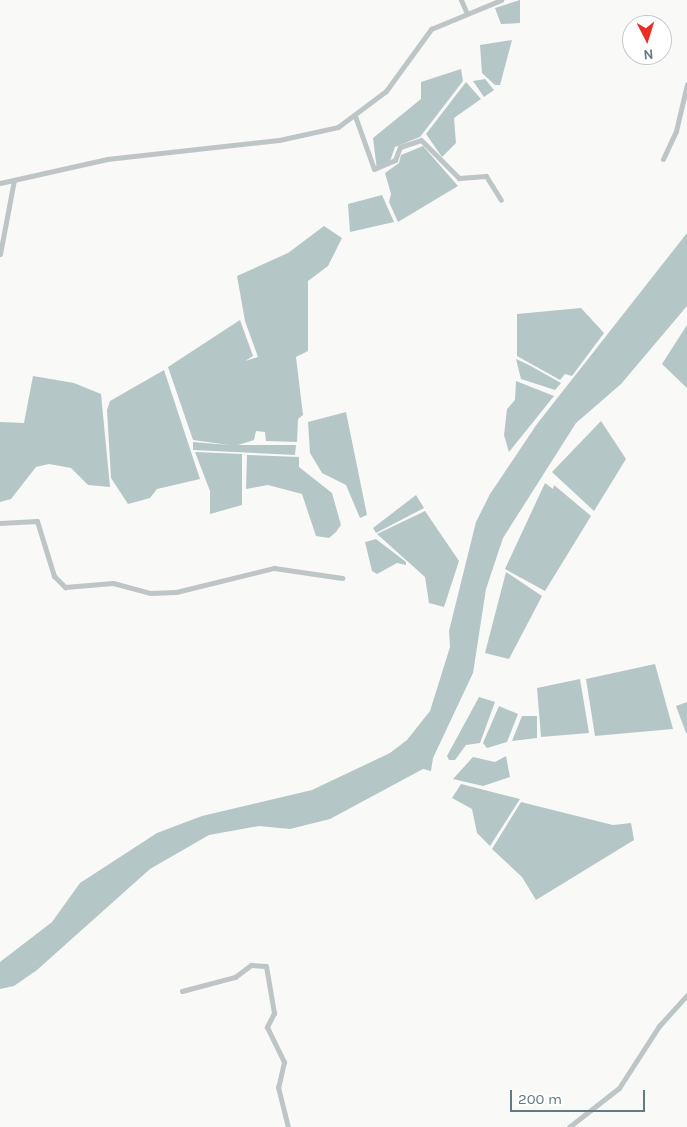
<!DOCTYPE html>
<style>
body{margin:0}
#map{position:relative;width:687px;height:1127px;overflow:hidden;background:#f9f9f7;font-family:Karla,sans-serif}
div>[style]{position:absolute}
.water>*{inset:0;background:#b5c6c7}
.minor>*{height:5px;margin:-2.5px;padding:0 2.5px;transform-origin:2.5px;border-radius:2.5px;background:#bdc5c7}
span{translate:-50% -50%;white-space:nowrap;text-align:center;line-height:1.15;-webkit-text-stroke:5px #fff;paint-order:stroke}
.north{position:absolute;left:622px;top:15px;width:50px;height:50px;box-sizing:border-box;background:#fff;border:1px solid #c1cacd;border-radius:50%;rotate:175deg;font-size:14px;font-weight:700;line-height:20px;text-align:center;color:#637a83}
.north::after{content:'';display:block;margin:auto;width:18px;height:22px;background:#ea2e26;clip-path:polygon(50% 0,100% 100%,50% 72%,0 100%)}
.scale{position:absolute;left:510px;top:1090px;width:135px;height:22px;box-sizing:border-box;border:2px solid #637a83;border-top:0;padding-left:6px;font-size:15px;line-height:18px;white-space:nowrap;color:#637a83;-webkit-text-stroke:4px #fff;paint-order:stroke}
</style>
<div id="map">
<div class="water">
<i style="clip-path:polygon(520px 0,520px 23px,501px 24px,495px 8px)"></i>
<i style="clip-path:polygon(512px 40px,500px 85px,495px 85px,482px 73px,480px 45px)"></i>
<i style="clip-path:polygon(461px 69px,463px 81px,420px 137px,395px 147px,389px 164px,377px 170px,373px 138px,421px 99px,421px 82px)"></i>
<i style="clip-path:polygon(485px 79px,494px 90px,484px 97px,473px 81px)"></i>
<i style="clip-path:polygon(466px 82px,481px 99px,454px 118px,456px 143px,442px 157px,426px 134px)"></i>
<i style="clip-path:polygon(423px 146px,458px 186px,398px 222px,389px 202px,391px 194px,385px 173px,399px 163px,401px 155px)"></i>
<i style="clip-path:polygon(382px 195px,394px 222px,350px 232px,348px 204px)"></i>
<i style="clip-path:polygon(324px 226px,342px 238px,328px 266px,308px 281px,308px 351px,296px 357px,303px 415px,298px 419px,297px 442px,266px 441px,265px 432px,256px 431px,254px 440px,238px 445px,296px 445px,295px 455px,193px 450px,193px 442px,229px 445px,193px 440px,168px 367px,240px 320px,253px 356px,245px 361px,258px 357px,245px 321px,237px 276px,288px 253px)"></i>
<i style="clip-path:polygon(687px 233px,687px 306px,621px 384px,576px 423px,503px 538px,486px 589px,473px 673px,433px 758px,431px 771px,423px 769px,330px 819px,290px 829px,259px 826px,209px 835px,150px 869px,37px 970px,14px 986px,0 989px,0 962px,52px 922px,80px 883px,157px 833px,202px 816px,312px 790px,390px 753px,407px 740px,430px 711px,450px 647px,449px 631px,476px 522px,490px 494px,537px 424px)"></i>
<i style="clip-path:polygon(581px 308px,604px 333px,572px 376px,565px 374px,560px 380px,517px 356px,517px 314px)"></i>
<i style="clip-path:polygon(687px 325px,687px 388px,662px 364px)"></i>
<i style="clip-path:polygon(516px 359px,529px 365px,561px 383px,555px 390px,521px 379px)"></i>
<i style="clip-path:polygon(164px 370px,200px 479px,157px 489px,150px 498px,128px 504px,111px 478px,107px 410px,110px 401px)"></i>
<i style="clip-path:polygon(33px 376px,74px 383px,101px 394px,110px 487px,88px 485px,71px 468px,49px 464px,36px 467px,11px 499px,0 502px,0 422px,24px 423px)"></i>
<i style="clip-path:polygon(516px 381px,554px 396px,509px 452px,504px 435px,507px 409px,515px 400px)"></i>
<i style="clip-path:polygon(346px 412px,367px 515px,360px 518px,346px 485px,322px 473px,310px 453px,308px 422px)"></i>
<i style="clip-path:polygon(601px 421px,626px 459px,594px 511px,552px 472px)"></i>
<i style="clip-path:polygon(195px 452px,242px 454px,242px 505px,210px 514px,210px 491px)"></i>
<i style="clip-path:polygon(247px 455px,299px 457px,299px 467px,332px 493px,341px 525px,336px 532px,329px 538px,316px 536px,302px 494px,268px 485px,246px 489px)"></i>
<i style="clip-path:polygon(545px 483px,553px 489px,554px 485px,591px 516px,545px 591px,505px 569px)"></i>
<i style="clip-path:polygon(416px 495px,424px 508px,376px 533px,373px 528px)"></i>
<i style="clip-path:polygon(425px 511px,459px 561px,444px 607px,429px 603px,425px 577px,377px 534px)"></i>
<i style="clip-path:polygon(376px 539px,406px 562px,406px 565px,397px 563px,377px 574px,372px 571px,365px 542px)"></i>
<i style="clip-path:polygon(506px 572px,542px 596px,509px 659px,485px 653px)"></i>
<i style="clip-path:polygon(655px 664px,673px 729px,595px 736px,586px 679px)"></i>
<i style="clip-path:polygon(580px 679px,589px 733px,541px 737px,537px 688px)"></i>
<i style="clip-path:polygon(479px 697px,495px 702px,480px 743px,466px 745px,455px 760px,449px 760px,447px 756px)"></i>
<i style="clip-path:polygon(687px 702px,687px 733px,686px 733px,676px 706px)"></i>
<i style="clip-path:polygon(499px 706px,518px 714px,507px 742px,487px 748px,483px 743px)"></i>
<i style="clip-path:polygon(522px 716px,537px 716px,537px 738px,512px 741px)"></i>
<i style="clip-path:polygon(506px 756px,510px 777px,483px 786px,453px 779px,473px 757px,495px 762px)"></i>
<i style="clip-path:polygon(461px 784px,520px 799px,490px 846px,477px 833px,472px 809px,452px 798px)"></i>
<i style="clip-path:polygon(521px 802px,613px 825px,631px 823px,634px 840px,536px 900px,522px 877px,492px 849px)"></i>
</div>
<div class="minor">
<i style="left:461px;top:0;width:12px;rotate:66deg"></i>
<i style="left:355px;top:116px;width:56px;rotate:70.3deg"></i>
<i style="left:374px;top:169px;width:23px;rotate:-23deg"></i>
<i style="left:395px;top:160px;width:14px;rotate:-69deg"></i>
<i style="left:400px;top:147px;width:22px;rotate:-18deg"></i>
<i style="left:421px;top:140px;width:54px;rotate:45deg"></i>
<i style="left:459px;top:178px;width:27px;rotate:-4deg"></i>
<i style="left:486px;top:176px;width:28px;rotate:58deg"></i>
<i style="left:663px;top:159px;width:31px;rotate:-65deg"></i>
<i style="left:676px;top:131px;width:48px;rotate:-76.8deg"></i>
<i style="left:0;top:183px;width:110px;rotate:-12.6deg"></i>
<i style="left:107px;top:159px;width:173px;rotate:-6.3deg"></i>
<i style="left:279px;top:140px;width:60px;rotate:-12.4deg"></i>
<i style="left:338px;top:127px;width:60px;rotate:-36.9deg"></i>
<i style="left:386px;top:91px;width:77px;rotate:-54deg"></i>
<i style="left:431px;top:29px;width:76px;rotate:-22.5deg"></i>
<i style="left:0;top:254px;width:75px;rotate:-79.3deg"></i>
<i style="left:0;top:523px;width:37px;rotate:-3deg"></i>
<i style="left:37px;top:521px;width:58px;rotate:72.8deg"></i>
<i style="left:54px;top:576px;width:16px;rotate:45deg"></i>
<i style="left:65px;top:587px;width:48px;rotate:-4.8deg"></i>
<i style="left:113px;top:583px;width:38px;rotate:15deg"></i>
<i style="left:150px;top:593px;width:26px;rotate:-2deg"></i>
<i style="left:176px;top:592px;width:101px;rotate:-13.8deg"></i>
<i style="left:274px;top:568px;width:69px;rotate:8.4deg"></i>
<i style="left:182px;top:991px;width:55px;rotate:-14.8deg"></i>
<i style="left:235px;top:977px;width:20px;rotate:-37deg"></i>
<i style="left:251px;top:965px;width:15px;rotate:4deg"></i>
<i style="left:266px;top:966px;width:48px;rotate:80.3deg"></i>
<i style="left:274px;top:1013px;width:16px;rotate:117deg"></i>
<i style="left:267px;top:1027px;width:39px;rotate:64deg"></i>
<i style="left:284px;top:1062px;width:26px;rotate:103deg"></i>
<i style="left:278px;top:1087px;width:41px;rotate:76deg"></i>
<i style="left:569px;top:1127px;width:63px;rotate:-38deg"></i>
<i style="left:619px;top:1088px;width:74px;rotate:-57.2deg"></i>
<i style="left:659px;top:1026px;width:42px;rotate:-47.9deg"></i>
</div>
<div class="north">N</div>
<div class="scale">200 m</div>
</div>
